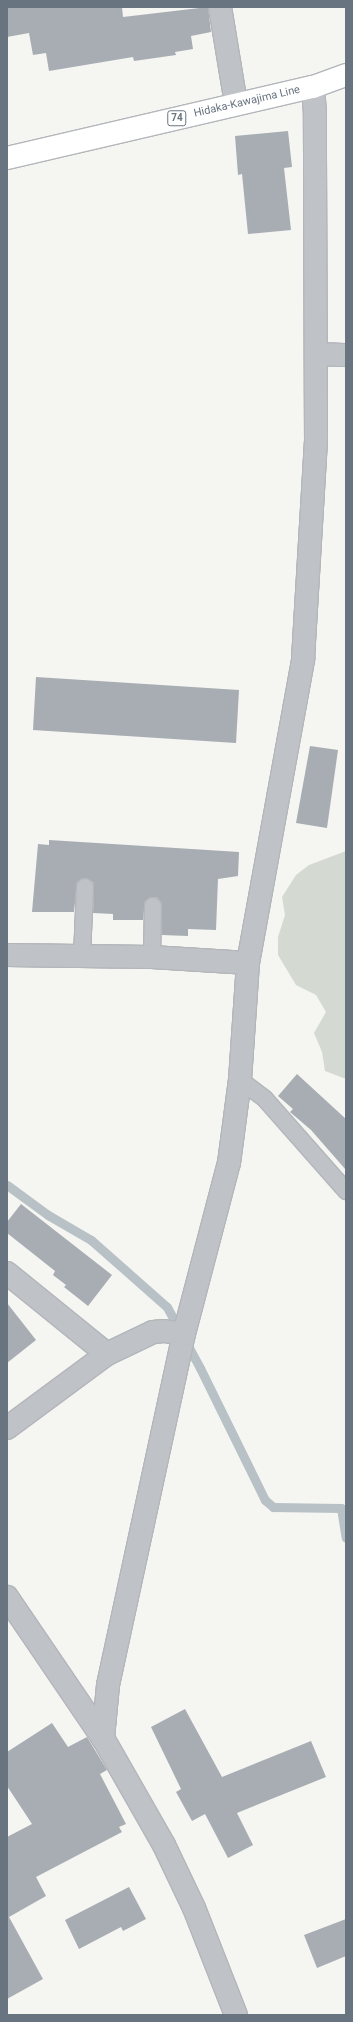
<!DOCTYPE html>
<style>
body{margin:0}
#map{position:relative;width:353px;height:2022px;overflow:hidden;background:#f5f5f2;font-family:Roboto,sans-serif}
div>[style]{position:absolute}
.green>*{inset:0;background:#d4dad2}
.stream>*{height:9px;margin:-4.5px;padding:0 4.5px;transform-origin:4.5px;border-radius:4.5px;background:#b8c1c6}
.building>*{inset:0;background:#a7adb2}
.roads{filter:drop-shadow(1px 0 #b3b6ba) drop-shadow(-1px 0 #b3b6ba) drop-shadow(0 1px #b3b6ba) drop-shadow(0 -1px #b3b6ba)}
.service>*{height:16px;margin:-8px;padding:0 8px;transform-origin:8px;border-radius:8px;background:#bfc2c6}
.minor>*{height:22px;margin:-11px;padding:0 11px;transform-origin:11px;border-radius:11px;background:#bfc2c6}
.primary>*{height:22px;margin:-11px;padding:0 11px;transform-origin:11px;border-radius:11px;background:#fff}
span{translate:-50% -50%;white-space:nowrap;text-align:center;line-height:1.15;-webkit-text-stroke:4px #fff;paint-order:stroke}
.shield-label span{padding:1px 3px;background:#fff;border:1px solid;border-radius:3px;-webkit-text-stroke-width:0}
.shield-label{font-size:10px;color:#687480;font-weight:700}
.street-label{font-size:11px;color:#687480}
.frame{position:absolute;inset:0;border:8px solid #687480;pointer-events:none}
</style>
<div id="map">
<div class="green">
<i style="clip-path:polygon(346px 851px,346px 1079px,325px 1071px,322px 1052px,314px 1033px,326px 1012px,316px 995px,296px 985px,278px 955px,278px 937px,285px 915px,282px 897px,296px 875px,309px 865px)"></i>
</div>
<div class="stream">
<i style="left:7px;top:1185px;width:51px;rotate:36.2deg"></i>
<i style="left:48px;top:1215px;width:50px;rotate:30.2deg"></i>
<i style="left:91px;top:1240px;width:101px;rotate:41.4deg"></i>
<i style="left:167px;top:1307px;width:69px;rotate:61.6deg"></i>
<i style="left:200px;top:1368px;width:147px;rotate:63.8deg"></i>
<i style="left:265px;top:1500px;width:11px;rotate:41deg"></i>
<i style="left:273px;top:1507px;width:68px;rotate:0.8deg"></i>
<i style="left:341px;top:1508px;width:30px;rotate:81deg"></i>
</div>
<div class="building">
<i style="clip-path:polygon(7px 7px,122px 7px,123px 17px,208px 7px,211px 32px,191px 36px,193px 49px,175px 52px,176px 55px,134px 61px,133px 57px,49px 71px,46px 53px,33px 55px,29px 33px,7px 37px)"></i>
<i style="clip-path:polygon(288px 131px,292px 167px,284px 168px,291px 230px,248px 234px,242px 174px,238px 175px,235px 136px)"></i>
<i style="clip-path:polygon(36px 677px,239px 690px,236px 743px,33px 730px)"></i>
<i style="clip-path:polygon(310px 746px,338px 750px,327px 828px,296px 823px)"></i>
<i style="clip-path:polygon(49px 840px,239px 852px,238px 876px,218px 879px,216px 930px,188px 929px,188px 936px,162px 935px,162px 906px,158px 898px,154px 897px,145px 901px,143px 920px,113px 920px,113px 914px,93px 913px,94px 887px,93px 882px,86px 878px,77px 882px,74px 912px,32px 912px,38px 844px,49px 845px)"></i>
<i style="clip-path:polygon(297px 1074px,346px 1119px,346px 1170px,311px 1130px,290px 1112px,293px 1109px,278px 1096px)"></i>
<i style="clip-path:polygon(21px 1204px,112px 1275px,88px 1306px,64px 1287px,66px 1285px,53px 1275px,55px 1271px,7px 1233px,7px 1222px)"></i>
<i style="clip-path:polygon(7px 1303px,36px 1340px,7px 1363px)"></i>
<i style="clip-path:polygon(185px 1709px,222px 1777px,311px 1741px,326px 1777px,237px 1813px,253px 1845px,228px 1858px,205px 1814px,192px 1821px,176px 1792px,181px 1789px,151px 1727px)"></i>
<i style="clip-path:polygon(52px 1723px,68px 1747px,87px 1737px,107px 1770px,100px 1774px,126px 1824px,119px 1827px,122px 1832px,36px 1877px,46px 1896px,9px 1917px,43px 1979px,7px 1999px,7px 1837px,32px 1824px,7px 1786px,7px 1752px)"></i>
<i style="clip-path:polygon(129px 1887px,146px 1919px,123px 1931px,121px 1927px,79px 1949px,65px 1920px)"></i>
<i style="clip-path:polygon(346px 1919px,346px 1956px,317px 1968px,304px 1935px)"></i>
</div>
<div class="roads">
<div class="service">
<i style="left:82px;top:956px;width:69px;rotate:-87.5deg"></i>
<i style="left:152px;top:957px;width:51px;rotate:-88.9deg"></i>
<i style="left:240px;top:1080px;width:31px;rotate:37deg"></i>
<i style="left:265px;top:1099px;width:123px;rotate:48.6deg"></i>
</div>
<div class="minor">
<i style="left:220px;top:7px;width:98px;rotate:80.6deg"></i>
<i style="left:316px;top:354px;width:30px;rotate:2deg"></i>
<i style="left:7px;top:955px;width:145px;rotate:0.8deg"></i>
<i style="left:152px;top:957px;width:96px;rotate:3.6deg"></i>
<i style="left:7px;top:1273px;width:129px;rotate:39deg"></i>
<i style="left:7px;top:1428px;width:124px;rotate:-36.5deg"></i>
<i style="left:107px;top:1354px;width:51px;rotate:-25.6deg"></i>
<i style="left:153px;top:1332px;width:11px;rotate:-5deg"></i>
<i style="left:164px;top:1331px;width:20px;rotate:9deg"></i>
<i style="left:7px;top:1597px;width:171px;rotate:55.8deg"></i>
<i style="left:236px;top:2015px;width:115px;rotate:-111.4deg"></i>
<i style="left:194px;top:1908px;width:70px;rotate:-115.5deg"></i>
<i style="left:164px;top:1845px;width:123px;rotate:-119.7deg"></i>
<i style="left:103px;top:1738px;width:53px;rotate:-84.6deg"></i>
<i style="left:108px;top:1685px;width:359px;rotate:-77.8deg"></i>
<i style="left:184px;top:1334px;width:177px;rotate:-75.3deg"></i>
<i style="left:229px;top:1163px;width:84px;rotate:-82.5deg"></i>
<i style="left:240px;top:1080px;width:117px;rotate:-86.1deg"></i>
<i style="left:248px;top:963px;width:309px;rotate:-79.7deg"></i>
<i style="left:303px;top:659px;width:218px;rotate:-86.6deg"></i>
<i style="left:316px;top:441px;width:327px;rotate:-90.2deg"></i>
<i style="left:315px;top:114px;width:27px;rotate:-94deg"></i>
</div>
<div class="primary">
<i style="left:7px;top:158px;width:314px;rotate:-13.1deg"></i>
<i style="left:313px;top:87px;width:35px;rotate:-20deg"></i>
</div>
</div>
<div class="shield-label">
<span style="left:177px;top:118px">74</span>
</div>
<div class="street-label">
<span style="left:247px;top:102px;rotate:-13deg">Hidaka-Kawajima Line</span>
</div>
<div class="frame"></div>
</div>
